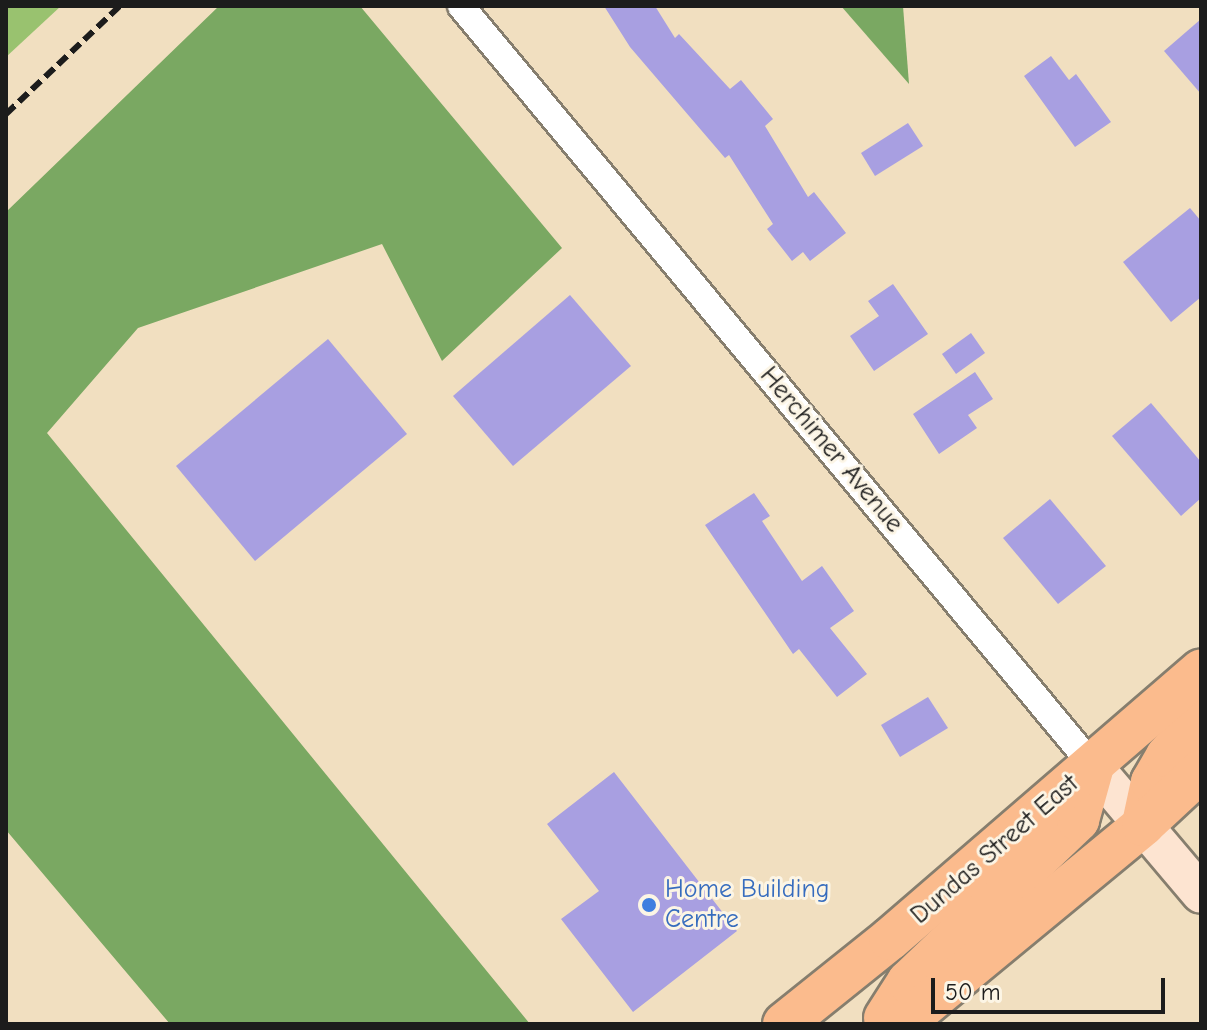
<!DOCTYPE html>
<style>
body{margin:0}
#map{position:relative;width:1207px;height:1030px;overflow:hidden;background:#f1dfc0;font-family:"Comic Neue",sans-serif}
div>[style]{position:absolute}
.green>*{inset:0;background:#99c26f}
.forest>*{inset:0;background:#7aa862}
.building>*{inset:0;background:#a89fe1}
.roads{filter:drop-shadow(2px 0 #867e6e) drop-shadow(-2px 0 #867e6e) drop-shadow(0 2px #867e6e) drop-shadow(0 -2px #867e6e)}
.street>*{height:26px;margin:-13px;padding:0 13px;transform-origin:13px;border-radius:13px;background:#fff}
.secondary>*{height:38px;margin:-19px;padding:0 19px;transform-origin:19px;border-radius:19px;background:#fde4d1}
.primary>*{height:42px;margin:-21px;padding:0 21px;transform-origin:21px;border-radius:21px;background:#fbbb8d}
.rail>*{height:6px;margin-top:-3px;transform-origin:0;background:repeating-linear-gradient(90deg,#1c1c1c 0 12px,transparent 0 18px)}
.dots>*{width:22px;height:22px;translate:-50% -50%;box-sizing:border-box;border:4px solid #fcf5e5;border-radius:50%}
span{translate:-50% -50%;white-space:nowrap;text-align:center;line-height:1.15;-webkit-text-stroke:6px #fcf5e5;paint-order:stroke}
.street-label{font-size:26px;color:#1c1c1c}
.shop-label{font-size:26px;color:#366cbe}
.left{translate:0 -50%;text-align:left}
.frame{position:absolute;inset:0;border:8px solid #1c1c1c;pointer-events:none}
.scale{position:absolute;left:931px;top:978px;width:234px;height:36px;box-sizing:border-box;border:4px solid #1c1c1c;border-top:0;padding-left:10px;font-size:24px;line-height:28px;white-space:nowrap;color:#1c1c1c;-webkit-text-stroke:6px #fcf5e5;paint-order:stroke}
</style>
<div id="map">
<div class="green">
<i style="clip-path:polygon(6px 6px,61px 6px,6px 57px)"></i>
</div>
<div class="forest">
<i style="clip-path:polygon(219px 6px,360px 6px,562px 248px,442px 361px,382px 244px,138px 328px,47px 433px,530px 1024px,170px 1024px,6px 830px,6px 212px)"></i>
<i style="clip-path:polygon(841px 6px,903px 6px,909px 84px)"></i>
</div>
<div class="building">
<i style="clip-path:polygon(604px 6px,655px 6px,675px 38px,679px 34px,730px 89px,741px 80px,773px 119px,765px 126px,808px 197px,814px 192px,846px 233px,810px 261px,803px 252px,792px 261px,767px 229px,773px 224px,729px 155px,725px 158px,630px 47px)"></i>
<i style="clip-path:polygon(1201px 19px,1201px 94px,1164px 51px)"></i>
<i style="clip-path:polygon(1051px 56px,1069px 80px,1076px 74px,1111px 122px,1075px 147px,1024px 76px)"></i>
<i style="clip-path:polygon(908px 123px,923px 146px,875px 176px,861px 153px)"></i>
<i style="clip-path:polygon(1190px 208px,1201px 221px,1201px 297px,1171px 322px,1123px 262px)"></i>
<i style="clip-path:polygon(893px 284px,928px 334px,874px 371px,850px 336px,879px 316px,868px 301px)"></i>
<i style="clip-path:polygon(570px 295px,631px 366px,513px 466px,453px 396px)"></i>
<i style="clip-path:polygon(971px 333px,985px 353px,956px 374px,942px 354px)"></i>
<i style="clip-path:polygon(328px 339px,407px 434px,255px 561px,176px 466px)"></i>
<i style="clip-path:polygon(975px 372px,993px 399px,968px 415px,977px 428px,939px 454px,913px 414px)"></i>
<i style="clip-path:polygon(1151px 403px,1201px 462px,1201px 498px,1181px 516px,1112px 436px)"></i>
<i style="clip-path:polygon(754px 493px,770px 516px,762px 521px,802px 581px,822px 566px,854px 611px,830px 628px,867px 674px,837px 697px,799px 649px,793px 654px,705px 525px)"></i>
<i style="clip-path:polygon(1050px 499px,1106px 566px,1058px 604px,1003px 538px)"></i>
<i style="clip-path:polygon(928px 697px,948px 728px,900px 757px,881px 725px)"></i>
<i style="clip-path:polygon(614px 772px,737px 931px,633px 1012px,561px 919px,599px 891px,547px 824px)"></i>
</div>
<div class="roads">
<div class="street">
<i style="left:461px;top:6px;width:988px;rotate:50.25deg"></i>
</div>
<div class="secondary">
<i style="left:1093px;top:766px;width:167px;rotate:49.8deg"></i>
</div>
<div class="primary">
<i style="left:1143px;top:824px;width:43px;rotate:-77.9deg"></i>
<i style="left:1152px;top:782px;width:30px;rotate:-60deg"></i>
<i style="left:1167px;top:756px;width:52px;rotate:-48.9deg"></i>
<i style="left:885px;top:1018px;width:43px;rotate:-57.4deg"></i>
<i style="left:908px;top:982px;width:235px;rotate:-43.6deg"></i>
<i style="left:1078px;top:820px;width:56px;rotate:-74.5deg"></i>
<i style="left:784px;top:1024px;width:136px;rotate:-38.7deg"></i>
<i style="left:890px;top:939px;width:411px;rotate:-40.8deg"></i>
<i style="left:902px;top:1024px;width:313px;rotate:-39.5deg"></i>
<i style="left:1143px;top:825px;width:79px;rotate:-43deg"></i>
</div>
</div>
<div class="rail">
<i style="left:6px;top:114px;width:157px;rotate:-43.5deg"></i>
</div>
<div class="dots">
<i style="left:649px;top:905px;background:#3f7fe0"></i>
</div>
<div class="street-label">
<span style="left:831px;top:450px;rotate:50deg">Herchimer Avenue</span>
<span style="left:995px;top:850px;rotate:-41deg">Dundas Street East</span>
</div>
<div class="shop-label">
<span class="left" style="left:665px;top:905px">Home Building<br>Centre</span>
</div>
<div class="frame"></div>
<div class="scale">50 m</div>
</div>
